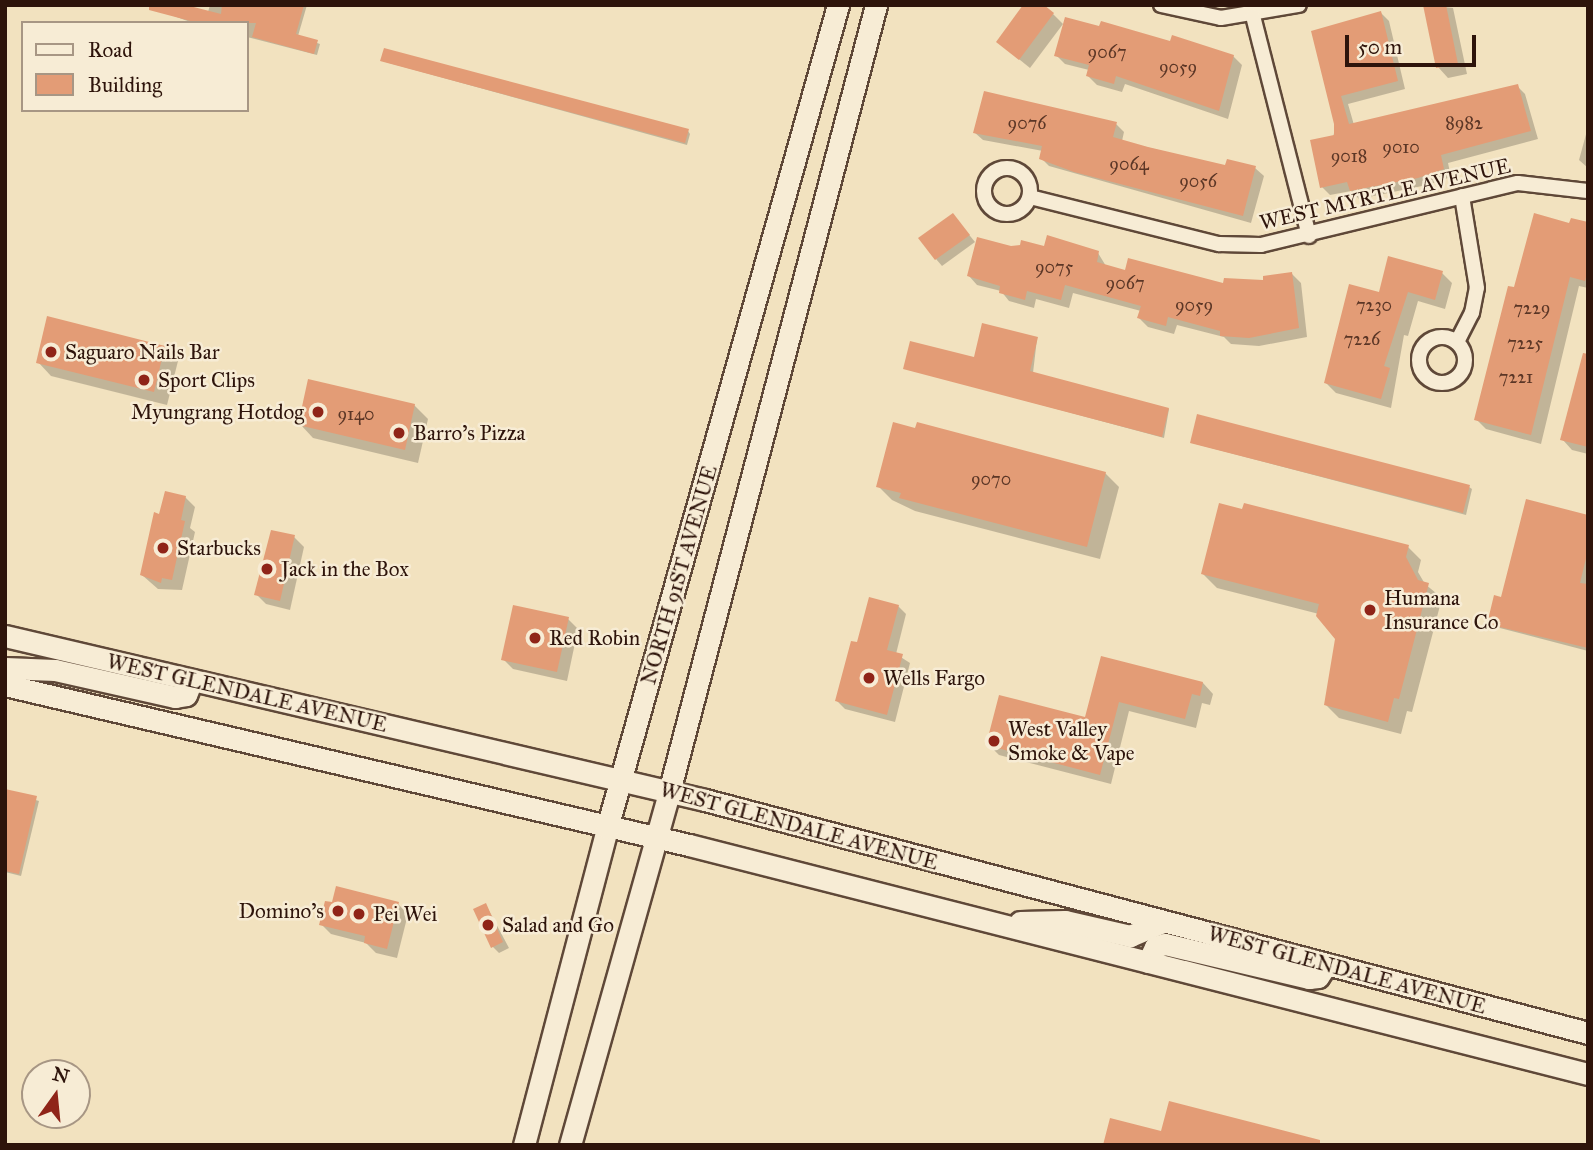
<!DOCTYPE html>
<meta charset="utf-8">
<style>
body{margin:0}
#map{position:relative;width:1593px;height:1150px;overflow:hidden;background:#f2e2bf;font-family:"IM FELL Great Primer",serif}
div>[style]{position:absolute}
.shadow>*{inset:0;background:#0003}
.building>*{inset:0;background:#e39c76}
.roads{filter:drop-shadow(2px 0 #5f4838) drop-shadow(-2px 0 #5f4838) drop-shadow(0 2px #5f4838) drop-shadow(0 -2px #5f4838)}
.minor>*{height:14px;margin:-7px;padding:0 7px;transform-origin:7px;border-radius:7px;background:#f7ecd5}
.minor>.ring{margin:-7px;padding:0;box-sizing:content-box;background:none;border:14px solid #f7ecd5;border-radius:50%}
.secondary>*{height:21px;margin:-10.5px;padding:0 10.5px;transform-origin:10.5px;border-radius:10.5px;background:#f7ecd5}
.dots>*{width:19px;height:19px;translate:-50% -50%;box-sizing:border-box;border:4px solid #f7ecd5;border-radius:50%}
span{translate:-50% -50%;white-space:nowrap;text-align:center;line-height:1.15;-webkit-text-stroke:5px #f7ecd5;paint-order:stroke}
.number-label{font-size:18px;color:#5b3626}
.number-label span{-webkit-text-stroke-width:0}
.street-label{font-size:21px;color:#2e140b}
.poi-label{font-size:21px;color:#2e140b}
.left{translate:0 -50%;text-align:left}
.right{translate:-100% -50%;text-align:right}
.frame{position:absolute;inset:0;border:7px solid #2e140b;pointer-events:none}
.legend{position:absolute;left:21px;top:21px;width:228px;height:91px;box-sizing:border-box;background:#f7ecd5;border:2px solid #a79684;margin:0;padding:9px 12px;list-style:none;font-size:21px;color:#2e140b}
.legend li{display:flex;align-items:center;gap:14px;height:35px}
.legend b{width:35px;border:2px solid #a79684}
.north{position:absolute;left:21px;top:1059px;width:70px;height:70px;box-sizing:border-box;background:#f7ecd5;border:2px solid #a79684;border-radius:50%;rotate:15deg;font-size:19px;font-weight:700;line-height:28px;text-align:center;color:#2e140b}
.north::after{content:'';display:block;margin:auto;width:24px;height:32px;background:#8f2418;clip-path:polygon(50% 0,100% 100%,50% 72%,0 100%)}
.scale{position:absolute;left:1345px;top:35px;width:131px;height:32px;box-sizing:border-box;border:4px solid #2e140b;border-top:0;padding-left:9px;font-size:21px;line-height:24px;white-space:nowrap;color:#2e140b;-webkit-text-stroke:5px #f7ecd5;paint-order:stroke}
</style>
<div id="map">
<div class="shadow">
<i style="clip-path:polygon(210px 5px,307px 5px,298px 36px,320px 44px,317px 55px,247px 37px,247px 23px,193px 23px,174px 16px,208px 12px)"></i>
<i style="clip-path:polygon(1425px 5px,1453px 8px,1467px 74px,1448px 78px,1438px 67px)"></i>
<i style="clip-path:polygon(1381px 13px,1389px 21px,1405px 89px,1348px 104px,1354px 125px,1517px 86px,1525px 94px,1538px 139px,1448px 163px,1451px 177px,1427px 185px,1359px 199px,1351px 191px,1330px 195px,1322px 187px,1336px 124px,1313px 32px)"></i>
<i style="clip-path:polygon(1053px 14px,1063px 24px,1030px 68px,998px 42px)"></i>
<i style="clip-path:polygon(1171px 43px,1233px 56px,1242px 65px,1228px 119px,1125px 84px,1122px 92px,1097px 85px,1088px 76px,1089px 70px,1065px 64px,1056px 55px)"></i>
<i style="clip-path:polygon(382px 61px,688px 131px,690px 134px,687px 145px)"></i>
<i style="clip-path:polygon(1116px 124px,1124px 132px,1122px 141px,1226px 167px,1255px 168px,1264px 176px,1251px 223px,1049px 166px,1041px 158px,1043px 151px,983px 140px,974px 132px)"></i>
<i style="clip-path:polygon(1588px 127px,1588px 168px,1579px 160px)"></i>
<i style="clip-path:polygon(953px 215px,975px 242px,942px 266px,936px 259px)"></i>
<i style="clip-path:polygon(1588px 224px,1588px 288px,1579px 286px,1541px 444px,1486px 429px,1476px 419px,1515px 290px,1570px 225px)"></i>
<i style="clip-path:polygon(1010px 247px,1098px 253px,1106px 266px,1126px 272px,1225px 285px,1265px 282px,1292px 274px,1301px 283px,1307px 337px,1259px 346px,1231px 344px,1224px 337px,1177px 325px,1174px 334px,1148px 327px,1139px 318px,1141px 311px,1073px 293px,1069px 308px,1036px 299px,1034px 308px,1009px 301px,1001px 291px,977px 285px,969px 276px)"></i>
<i style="clip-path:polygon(1442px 273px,1452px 283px,1445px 309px,1418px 301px,1408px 336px,1404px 335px,1391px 408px,1336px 393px,1326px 383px,1380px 294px)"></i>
<i style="clip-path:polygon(1037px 339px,1033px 373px,1169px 409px,1164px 438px,905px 368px,975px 359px)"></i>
<i style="clip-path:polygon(165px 347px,178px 361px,167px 405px,51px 376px,38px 362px)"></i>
<i style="clip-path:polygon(1588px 365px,1588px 454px,1572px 450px,1562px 439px)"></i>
<i style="clip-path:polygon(414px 405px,428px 419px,418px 463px,313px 438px,300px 424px)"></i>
<i style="clip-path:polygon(1192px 443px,1469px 487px,1472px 489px,1466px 515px)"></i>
<i style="clip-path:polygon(1105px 473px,1119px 487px,1100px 559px,915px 511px,892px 500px,878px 486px)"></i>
<i style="clip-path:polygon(185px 497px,195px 507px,190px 528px,195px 532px,182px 590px,158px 589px,142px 575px,161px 516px)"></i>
<i style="clip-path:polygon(1588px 517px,1588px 651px,1492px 626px,1489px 624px,1503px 599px)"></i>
<i style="clip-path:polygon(294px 537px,304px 547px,290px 610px,266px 604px,256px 594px)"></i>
<i style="clip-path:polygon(1408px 547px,1421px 560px,1418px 572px,1425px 584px,1442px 598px,1412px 712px,1407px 711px,1401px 734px,1339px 718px,1326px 705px,1337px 638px,1319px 614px,1217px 588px,1203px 574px)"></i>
<i style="clip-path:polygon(898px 606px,906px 614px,896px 654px,910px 663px,895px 722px,845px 709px,837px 701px,858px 644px)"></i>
<i style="clip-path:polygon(568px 619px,578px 629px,567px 681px,513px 669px,503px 659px)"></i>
<i style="clip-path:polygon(1102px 658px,1203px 683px,1213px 694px,1210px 705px,1202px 703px,1196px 728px,1129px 711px,1111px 784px,999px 755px,988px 744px,1087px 719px)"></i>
<i style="clip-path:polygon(5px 791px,39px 801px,21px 876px,5px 872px)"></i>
<i style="clip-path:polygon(398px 904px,408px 914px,397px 958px,376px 953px,366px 943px,331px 934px,321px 924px)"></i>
<i style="clip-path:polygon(486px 905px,509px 948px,499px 953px,492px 946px)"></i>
</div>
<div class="building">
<i style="clip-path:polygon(149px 5px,186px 5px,221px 14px,222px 5px,304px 5px,296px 34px,318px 40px,314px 54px,252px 37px,256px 23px,198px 23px,149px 10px)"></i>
<i style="clip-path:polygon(1023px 5px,1044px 5px,1054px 13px,1019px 60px,996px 42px)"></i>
<i style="clip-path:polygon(1423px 5px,1446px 5px,1458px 64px,1436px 68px)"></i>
<i style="clip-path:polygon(1381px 11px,1398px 81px,1341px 96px,1349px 124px,1518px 84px,1531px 131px,1441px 155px,1444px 169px,1418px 178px,1350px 191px,1347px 182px,1320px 188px,1310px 140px,1334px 135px,1334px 124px,1311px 31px)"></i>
<i style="clip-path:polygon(1065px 17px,1099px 26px,1101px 21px,1170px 41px,1172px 35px,1234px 55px,1219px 111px,1116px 76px,1114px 84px,1086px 76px,1089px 65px,1054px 56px)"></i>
<i style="clip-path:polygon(384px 48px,689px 129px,685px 143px,380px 61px)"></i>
<i style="clip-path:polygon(984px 91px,1117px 122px,1113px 137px,1148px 147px,1225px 165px,1227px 159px,1256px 166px,1243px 216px,1074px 172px,1039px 159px,1042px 146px,973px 133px)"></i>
<i style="clip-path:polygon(953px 213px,970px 235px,935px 260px,918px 238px)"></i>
<i style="clip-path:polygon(1534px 213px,1569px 223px,1571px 218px,1588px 222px,1588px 270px,1585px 281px,1570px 277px,1531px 435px,1474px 420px,1508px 286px,1514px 287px)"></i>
<i style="clip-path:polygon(1047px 235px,1099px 251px,1097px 262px,1125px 270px,1128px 258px,1223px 283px,1224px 278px,1263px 280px,1263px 276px,1292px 272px,1299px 328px,1249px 338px,1220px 336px,1220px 331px,1168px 317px,1166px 326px,1137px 318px,1141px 306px,1065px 285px,1061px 300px,1027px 291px,1025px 300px,999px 293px,1000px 286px,967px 276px,977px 237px,1011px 246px,1020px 245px,1021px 240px,1044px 246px)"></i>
<i style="clip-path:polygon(1388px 256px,1443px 271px,1435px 300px,1408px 292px,1384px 366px,1390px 368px,1381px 399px,1324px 383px,1349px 284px,1379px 292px)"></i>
<i style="clip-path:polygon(47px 316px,165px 346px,154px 392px,36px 363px)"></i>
<i style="clip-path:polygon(982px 323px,1038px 337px,1030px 371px,1169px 408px,1162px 437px,903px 369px,910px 341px,974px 357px)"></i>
<i style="clip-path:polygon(1583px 353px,1588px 354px,1588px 447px,1560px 440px)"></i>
<i style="clip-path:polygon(308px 379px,415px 404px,405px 450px,298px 425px)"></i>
<i style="clip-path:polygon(1197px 414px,1470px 485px,1463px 513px,1190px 443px)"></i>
<i style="clip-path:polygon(893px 422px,915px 428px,917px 422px,1106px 472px,1087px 547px,899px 498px,901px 493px,876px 487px)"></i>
<i style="clip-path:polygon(165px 491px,186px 496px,181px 520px,185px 521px,172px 580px,162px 578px,161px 583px,140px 575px,154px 512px,159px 514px)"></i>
<i style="clip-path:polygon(1526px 499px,1588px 515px,1588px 550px,1580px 583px,1588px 584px,1588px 648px,1487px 624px,1494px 595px,1501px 597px)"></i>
<i style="clip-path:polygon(1219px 503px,1242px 509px,1244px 503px,1409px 545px,1406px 557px,1418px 580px,1429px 583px,1399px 699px,1394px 698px,1388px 722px,1324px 705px,1335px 639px,1316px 616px,1319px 604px,1201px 574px)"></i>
<i style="clip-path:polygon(271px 530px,295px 535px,280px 601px,254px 595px)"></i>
<i style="clip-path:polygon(869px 597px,899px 605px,887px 650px,903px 654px,887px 715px,835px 701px,851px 641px,857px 642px)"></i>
<i style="clip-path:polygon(513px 605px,569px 617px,557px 672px,501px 660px)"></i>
<i style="clip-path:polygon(1101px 656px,1203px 682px,1200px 696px,1192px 694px,1185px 719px,1119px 702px,1100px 775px,986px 745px,999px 695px,1085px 717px)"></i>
<i style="clip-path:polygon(5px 789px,37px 796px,19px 874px,5px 871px)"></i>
<i style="clip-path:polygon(336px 886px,399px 902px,387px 949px,364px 943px,365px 936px,319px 925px,325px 901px,332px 902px)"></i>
<i style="clip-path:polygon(486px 903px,503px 942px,491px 948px,473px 909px)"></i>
<i style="clip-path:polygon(1169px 1101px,1320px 1140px,1320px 1145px,1103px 1145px,1110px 1118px,1161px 1131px)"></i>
</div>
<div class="roads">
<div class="minor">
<i style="left:1161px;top:5px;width:61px;rotate:12.2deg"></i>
<i style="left:1221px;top:18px;width:79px;rotate:-9.5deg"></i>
<i style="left:1253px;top:16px;width:227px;rotate:75.7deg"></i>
<i class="ring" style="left:984px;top:168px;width:32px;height:32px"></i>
<i style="left:1030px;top:197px;width:195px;rotate:14deg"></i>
<i style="left:1219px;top:244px;width:42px;rotate:1.4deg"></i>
<i style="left:1261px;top:245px;width:264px;rotate:-13.6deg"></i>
<i style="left:1518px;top:183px;width:70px;rotate:6.5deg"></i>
<i class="ring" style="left:1419px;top:337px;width:32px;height:32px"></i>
<i style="left:1457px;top:342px;width:33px;rotate:-63deg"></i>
<i style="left:1472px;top:313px;width:25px;rotate:-79deg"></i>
<i style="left:1477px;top:288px;width:93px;rotate:-99.3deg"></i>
</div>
<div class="secondary">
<i style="left:5px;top:636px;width:719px;rotate:13.19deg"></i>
<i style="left:705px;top:800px;width:913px;rotate:14.78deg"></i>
<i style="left:5px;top:668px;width:50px;rotate:2.3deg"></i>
<i style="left:55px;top:670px;width:123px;rotate:12.7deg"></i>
<i style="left:175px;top:697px;width:11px;rotate:-10deg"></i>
<i style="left:186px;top:695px;width:16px;rotate:-68deg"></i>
<i style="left:5px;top:685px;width:702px;rotate:13.17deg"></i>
<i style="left:689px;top:845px;width:928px;rotate:14.29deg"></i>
<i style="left:1020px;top:922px;width:45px;rotate:-1.3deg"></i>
<i style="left:1065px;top:921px;width:67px;rotate:13deg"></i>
<i style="left:1130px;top:936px;width:36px;rotate:-23deg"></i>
<i style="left:1148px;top:962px;width:17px;rotate:-65deg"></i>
<i style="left:1155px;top:947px;width:10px;rotate:-17deg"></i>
<i style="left:1165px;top:944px;width:148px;rotate:13.3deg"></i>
<i style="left:1309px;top:978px;width:9px;rotate:-6deg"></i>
<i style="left:1318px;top:977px;width:14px;rotate:-56deg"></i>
<i style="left:524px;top:1145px;width:328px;rotate:-75.3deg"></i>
<i style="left:607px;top:828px;width:855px;rotate:-74.32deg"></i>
<i style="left:570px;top:1145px;width:367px;rotate:-74.3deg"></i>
<i style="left:669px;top:792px;width:814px;rotate:-75.26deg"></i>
</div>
</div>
<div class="dots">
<i style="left:51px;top:352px;background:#8f2418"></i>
<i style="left:144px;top:380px;background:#8f2418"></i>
<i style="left:318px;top:412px;background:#8f2418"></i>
<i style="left:399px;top:433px;background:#8f2418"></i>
<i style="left:163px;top:548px;background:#8f2418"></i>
<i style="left:267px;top:569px;background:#8f2418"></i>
<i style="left:1370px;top:610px;background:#8f2418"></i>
<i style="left:535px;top:638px;background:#8f2418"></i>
<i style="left:869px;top:678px;background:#8f2418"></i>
<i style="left:994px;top:741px;background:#8f2418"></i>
<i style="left:338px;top:911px;background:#8f2418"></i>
<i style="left:359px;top:914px;background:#8f2418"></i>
<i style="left:488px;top:925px;background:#8f2418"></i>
</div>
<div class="number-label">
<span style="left:1107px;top:52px">9067</span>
<span style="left:1178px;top:67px">9059</span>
<span style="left:1027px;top:123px">9076</span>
<span style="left:1464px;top:123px">8982</span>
<span style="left:1401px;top:147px">9010</span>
<span style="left:1349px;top:156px">9018</span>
<span style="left:1129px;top:164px">9064</span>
<span style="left:1198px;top:181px">9056</span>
<span style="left:1054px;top:267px">9075</span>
<span style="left:1125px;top:283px">9067</span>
<span style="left:1194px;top:305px">9059</span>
<span style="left:1374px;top:305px">7230</span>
<span style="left:1532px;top:308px">7229</span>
<span style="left:1362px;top:339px">7226</span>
<span style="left:1525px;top:343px">7225</span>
<span style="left:1516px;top:377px">7221</span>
<span style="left:356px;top:414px">9140</span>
<span style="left:991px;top:479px">9070</span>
</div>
<div class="street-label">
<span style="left:1385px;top:194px;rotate:-13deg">WEST MYRTLE AVENUE</span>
<span style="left:679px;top:575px;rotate:-74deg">NORTH 91ST AVENUE</span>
<span style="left:247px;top:693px;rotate:13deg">WEST GLENDALE AVENUE</span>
<span style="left:799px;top:826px;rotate:15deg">WEST GLENDALE AVENUE</span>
<span style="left:1347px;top:970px;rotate:15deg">WEST GLENDALE AVENUE</span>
</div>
<div class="poi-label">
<span class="left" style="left:65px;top:352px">Saguaro Nails Bar</span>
<span class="left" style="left:158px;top:380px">Sport Clips</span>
<span class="right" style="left:304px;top:412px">Myungrang Hotdog</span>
<span class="left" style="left:413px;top:433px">Barro's Pizza</span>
<span class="left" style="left:177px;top:548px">Starbucks</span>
<span class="left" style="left:281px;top:569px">Jack in the Box</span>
<span class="left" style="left:1384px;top:610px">Humana<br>Insurance Co</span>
<span class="left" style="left:549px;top:638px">Red Robin</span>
<span class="left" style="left:883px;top:678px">Wells Fargo</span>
<span class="left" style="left:1008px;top:741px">West Valley<br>Smoke &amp; Vape</span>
<span class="right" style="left:324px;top:911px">Domino’s</span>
<span class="left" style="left:373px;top:914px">Pei Wei</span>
<span class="left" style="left:502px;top:925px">Salad and Go</span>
</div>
<div class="frame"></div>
<ul class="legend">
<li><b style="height:9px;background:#f7ecd5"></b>Road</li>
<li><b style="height:19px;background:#e39c76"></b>Building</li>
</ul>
<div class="north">N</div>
<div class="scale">50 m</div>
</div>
